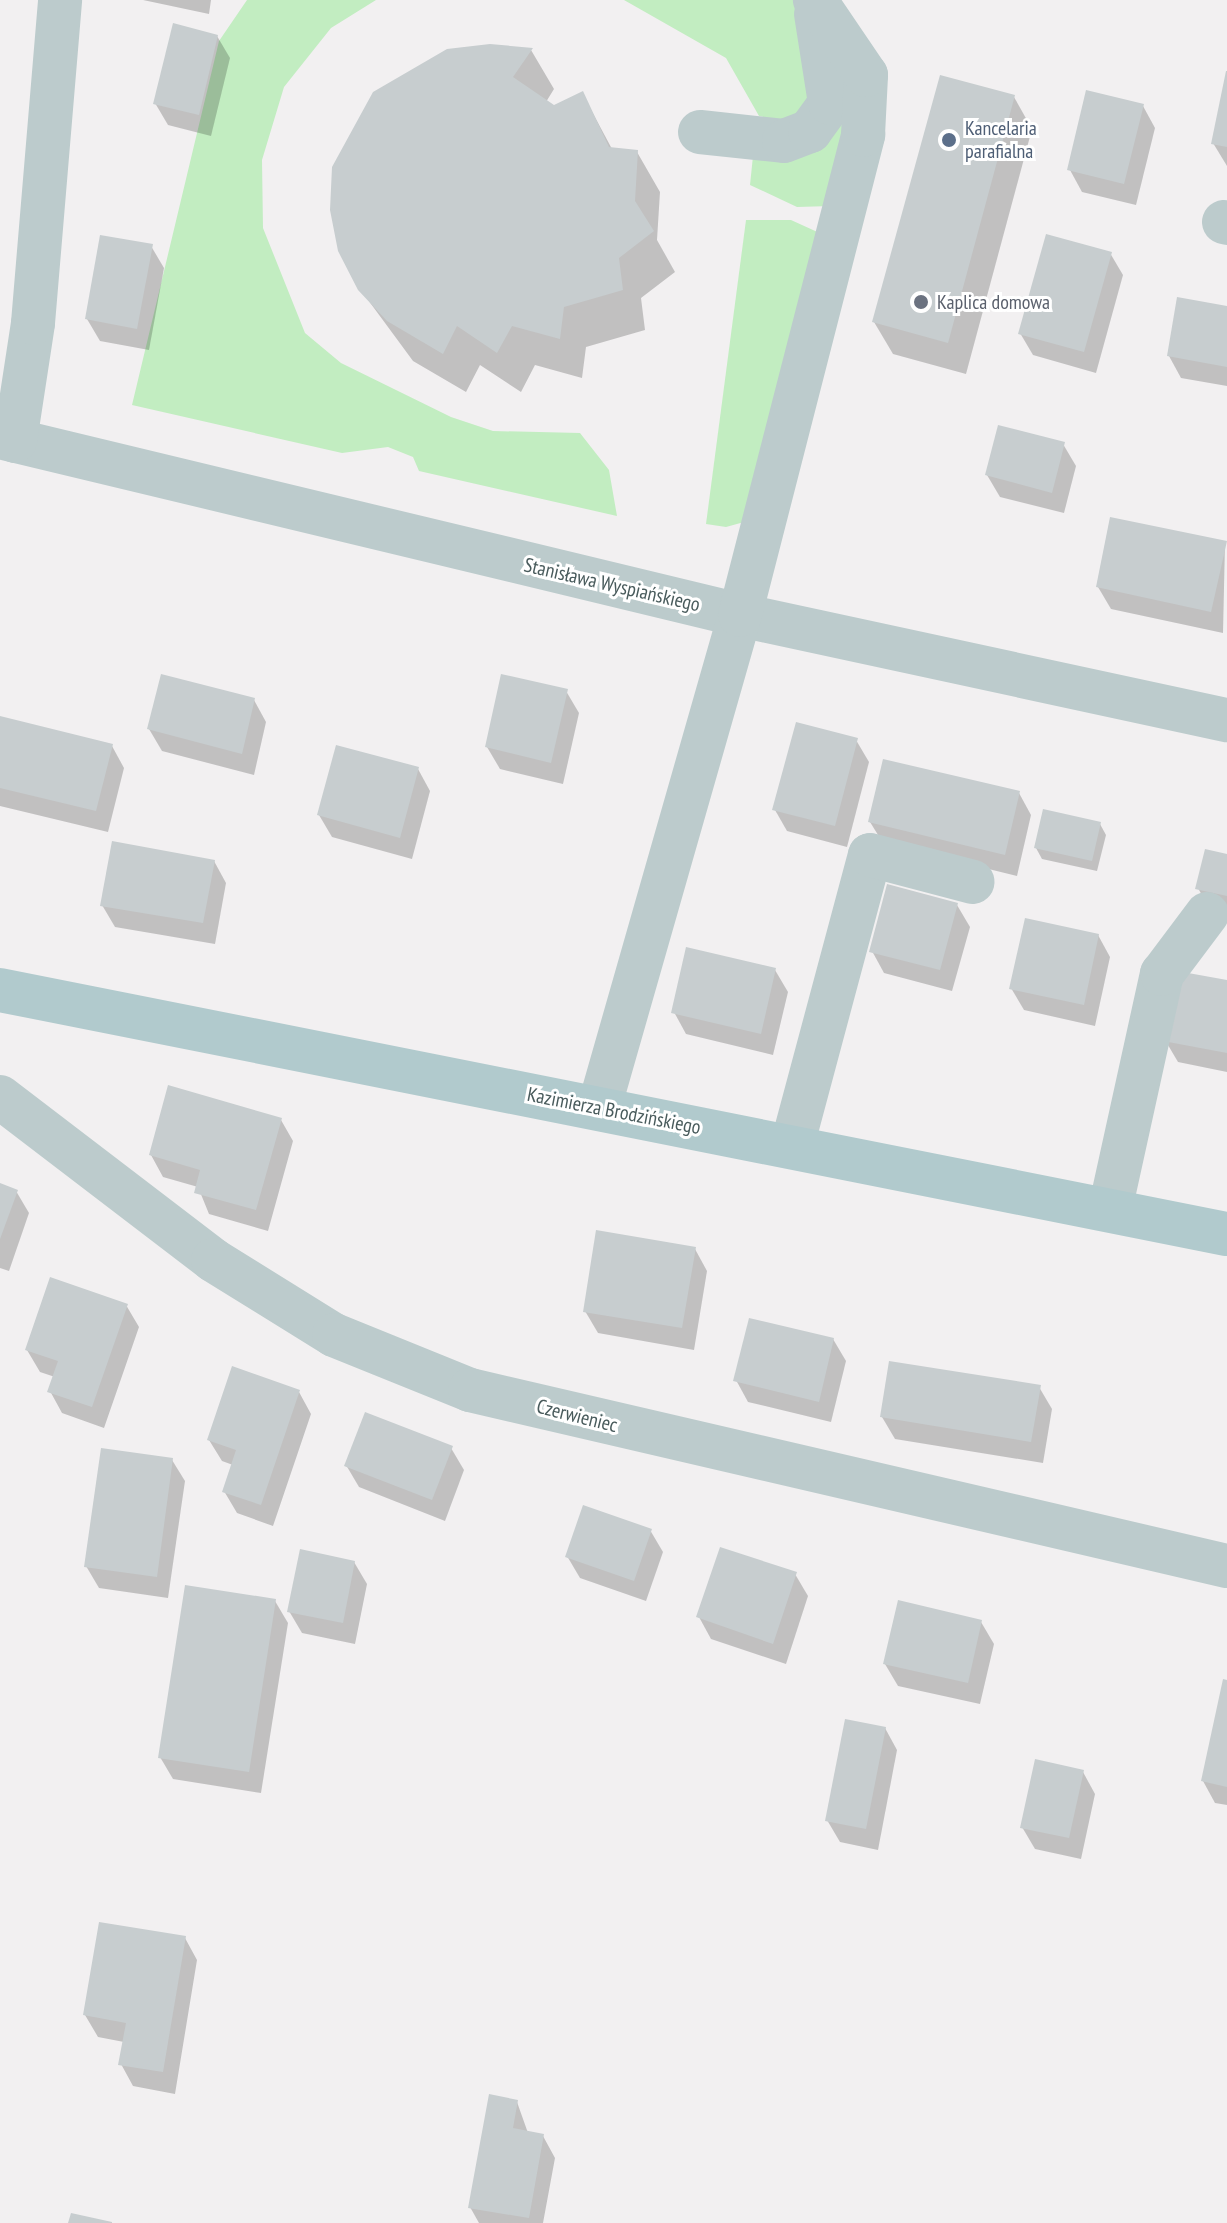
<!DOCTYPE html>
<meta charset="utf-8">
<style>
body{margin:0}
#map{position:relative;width:1227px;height:2223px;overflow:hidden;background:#f2f0f1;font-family:"PT Sans Narrow",sans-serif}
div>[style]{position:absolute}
.green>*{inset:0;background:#c2edc1}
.shadow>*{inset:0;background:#0003}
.building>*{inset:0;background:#c7cdcf}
.minor>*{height:44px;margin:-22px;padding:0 22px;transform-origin:22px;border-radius:22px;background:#bccbcc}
.major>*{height:44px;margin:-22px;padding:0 22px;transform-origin:22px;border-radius:22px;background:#b1cacd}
.dots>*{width:22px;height:22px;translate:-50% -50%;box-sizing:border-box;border:4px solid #fff;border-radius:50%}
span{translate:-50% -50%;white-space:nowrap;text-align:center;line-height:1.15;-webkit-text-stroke:6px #fff;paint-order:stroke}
.service-label{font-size:20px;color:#4e5e75}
.left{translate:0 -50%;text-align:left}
.worship-label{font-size:20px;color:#5b616d}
.street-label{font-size:20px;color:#495b5c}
</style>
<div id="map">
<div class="green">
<i style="clip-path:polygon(247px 0,376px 0,331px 28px,284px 87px,262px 160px,263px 228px,305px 333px,341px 363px,451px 417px,493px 431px,580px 433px,609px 470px,617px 516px,419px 471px,413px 457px,388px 447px,342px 453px,132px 405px,219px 41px)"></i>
<i style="clip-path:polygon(624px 0,793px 0,806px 24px,817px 105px,782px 121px,759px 116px,726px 58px)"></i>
<i style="clip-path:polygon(853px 64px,831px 206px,797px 207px,750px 185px,753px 156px)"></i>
<i style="clip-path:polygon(746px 220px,791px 220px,824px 235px,755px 519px,726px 527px,706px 524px)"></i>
</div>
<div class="shadow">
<i style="clip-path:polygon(143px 0,211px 0,209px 14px)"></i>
<i style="clip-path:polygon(217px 36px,230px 58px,211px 136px,168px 125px,155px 103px)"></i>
<i style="clip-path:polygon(531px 50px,554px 89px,546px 102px,554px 107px,582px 93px,612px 149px,637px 152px,660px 192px,657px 240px,675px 272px,641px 298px,645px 330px,586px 347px,582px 378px,535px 365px,521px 392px,480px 365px,466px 392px,413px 361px,360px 289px,374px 93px,448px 51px)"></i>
<i style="clip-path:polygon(1227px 75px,1227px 166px,1213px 143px)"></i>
<i style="clip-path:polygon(1014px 97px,1032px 129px,966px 374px,893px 354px,874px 322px)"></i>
<i style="clip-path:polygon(1143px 106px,1155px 128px,1136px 205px,1082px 192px,1070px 170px)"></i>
<i style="clip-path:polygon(151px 246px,164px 268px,149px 350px,100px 341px,87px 319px)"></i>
<i style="clip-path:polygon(1110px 253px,1123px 275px,1096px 373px,1033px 355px,1020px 333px)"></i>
<i style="clip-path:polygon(1227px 308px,1227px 386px,1181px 378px,1169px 356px)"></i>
<i style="clip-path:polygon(1063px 444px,1076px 466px,1064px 513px,1000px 497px,987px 475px)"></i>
<i style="clip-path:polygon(1225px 543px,1223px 633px,1111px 609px,1098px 587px)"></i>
<i style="clip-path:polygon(566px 691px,579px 713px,563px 784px,500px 769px,487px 747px)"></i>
<i style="clip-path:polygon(254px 700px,266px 722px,254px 775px,162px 751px,149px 729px)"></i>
<i style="clip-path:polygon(0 718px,112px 746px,124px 768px,108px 832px,0 806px)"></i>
<i style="clip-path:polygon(856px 740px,869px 762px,847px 847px,787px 831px,775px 810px)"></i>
<i style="clip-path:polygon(418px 769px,430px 791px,412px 859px,332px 837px,319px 815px)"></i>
<i style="clip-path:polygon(1019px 793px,1031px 815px,1017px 876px,883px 843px,870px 822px)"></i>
<i style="clip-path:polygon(1100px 824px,1106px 835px,1097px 871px,1042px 859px,1036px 848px)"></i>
<i style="clip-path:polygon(1227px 856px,1227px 915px,1210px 910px,1198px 888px)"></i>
<i style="clip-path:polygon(214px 861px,226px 883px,215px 944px,115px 927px,102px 905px)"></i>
<i style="clip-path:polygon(957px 905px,970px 927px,952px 991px,884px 973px,872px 951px)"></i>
<i style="clip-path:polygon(1098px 935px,1110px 957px,1095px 1026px,1024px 1010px,1011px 988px)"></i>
<i style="clip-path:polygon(775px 970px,788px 992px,773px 1055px,686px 1034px,674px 1012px)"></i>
<i style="clip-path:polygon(1227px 982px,1227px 1072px,1178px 1062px,1165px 1040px)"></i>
<i style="clip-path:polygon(281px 1120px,293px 1141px,268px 1231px,209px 1214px,198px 1187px,163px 1177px,151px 1155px)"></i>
<i style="clip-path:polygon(0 1185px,16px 1191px,29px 1213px,9px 1271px,0 1268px)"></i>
<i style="clip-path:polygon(695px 1249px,707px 1271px,694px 1350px,598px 1333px,585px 1311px)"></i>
<i style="clip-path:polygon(126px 1305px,139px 1327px,104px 1428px,62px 1413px,50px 1391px,55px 1377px,40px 1372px,27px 1350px)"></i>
<i style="clip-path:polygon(833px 1339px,846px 1361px,831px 1422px,748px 1402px,736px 1380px)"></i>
<i style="clip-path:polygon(1039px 1387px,1052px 1409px,1043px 1463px,895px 1439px,882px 1417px)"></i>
<i style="clip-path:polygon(299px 1392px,311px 1414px,273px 1526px,237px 1513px,224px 1491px,233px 1465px,222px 1461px,209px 1440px)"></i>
<i style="clip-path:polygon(451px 1448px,464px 1470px,445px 1521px,359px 1487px,346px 1465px)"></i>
<i style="clip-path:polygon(172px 1460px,185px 1481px,168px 1598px,99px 1588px,86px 1566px)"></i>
<i style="clip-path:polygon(650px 1530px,663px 1552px,646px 1601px,580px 1578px,567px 1556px)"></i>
<i style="clip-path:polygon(354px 1562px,367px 1584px,355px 1644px,302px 1633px,289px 1611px)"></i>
<i style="clip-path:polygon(795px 1574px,808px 1596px,786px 1664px,711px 1639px,699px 1617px)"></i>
<i style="clip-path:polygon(275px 1601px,288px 1623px,261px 1793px,173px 1779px,160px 1757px)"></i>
<i style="clip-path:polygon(981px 1622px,994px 1644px,980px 1704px,898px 1686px,885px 1664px)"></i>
<i style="clip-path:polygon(1227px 1682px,1227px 1805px,1215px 1803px,1203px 1781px)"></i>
<i style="clip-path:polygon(885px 1728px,897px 1750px,878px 1850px,840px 1842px,827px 1820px)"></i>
<i style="clip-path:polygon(1083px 1772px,1095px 1794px,1081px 1859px,1035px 1849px,1022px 1827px)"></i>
<i style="clip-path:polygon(185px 1938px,197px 1960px,175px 2094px,133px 2086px,121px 2064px,124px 2042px,98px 2037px,85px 2015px)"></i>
<i style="clip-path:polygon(517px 2102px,528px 2133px,543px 2136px,555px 2158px,543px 2223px,479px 2223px,470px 2207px)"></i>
</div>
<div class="building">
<i style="clip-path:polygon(173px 23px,218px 35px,199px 115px,153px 104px)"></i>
<i style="clip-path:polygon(490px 44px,533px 48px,513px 77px,554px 105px,583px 91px,609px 147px,638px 150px,635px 201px,654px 231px,619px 258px,623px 290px,564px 307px,560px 339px,512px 326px,497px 353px,457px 326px,443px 354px,387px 321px,358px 290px,338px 251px,330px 210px,332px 167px,373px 92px,447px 49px)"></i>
<i style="clip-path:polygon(1226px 71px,1227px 71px,1227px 147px,1211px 144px)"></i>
<i style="clip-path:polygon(940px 75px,1015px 95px,948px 343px,872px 322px)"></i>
<i style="clip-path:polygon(1086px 90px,1144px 104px,1124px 184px,1067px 170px)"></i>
<i style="clip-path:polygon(1046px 234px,1112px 252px,1084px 352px,1018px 334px)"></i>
<i style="clip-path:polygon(100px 235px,153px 244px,137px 329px,85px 319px)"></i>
<i style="clip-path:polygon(1177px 297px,1227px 306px,1227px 367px,1167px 356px)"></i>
<i style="clip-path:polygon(998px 425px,1065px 442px,1052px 493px,985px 475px)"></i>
<i style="clip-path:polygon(1110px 517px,1227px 541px,1211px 612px,1096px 587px)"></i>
<i style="clip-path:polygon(161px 674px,255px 698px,242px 754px,147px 729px)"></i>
<i style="clip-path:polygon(501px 674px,568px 689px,551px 763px,485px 747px)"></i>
<i style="clip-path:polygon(0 716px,113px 744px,96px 811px,0 788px)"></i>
<i style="clip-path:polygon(796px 722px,858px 738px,835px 826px,772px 810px)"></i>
<i style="clip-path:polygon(336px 745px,419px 767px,400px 838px,317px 815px)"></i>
<i style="clip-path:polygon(883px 759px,1020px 791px,1005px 855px,868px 822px)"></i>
<i style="clip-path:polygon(1043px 809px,1101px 822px,1092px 861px,1034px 848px)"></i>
<i style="clip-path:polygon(112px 841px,215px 860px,203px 923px,100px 906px)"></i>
<i style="clip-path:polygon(1205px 849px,1227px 854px,1227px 896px,1195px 889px)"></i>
<i style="clip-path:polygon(887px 884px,958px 903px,940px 970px,869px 952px)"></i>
<i style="clip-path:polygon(1025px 918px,1099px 934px,1084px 1005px,1009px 989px)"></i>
<i style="clip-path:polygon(686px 947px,776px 968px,761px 1034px,671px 1013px)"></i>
<i style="clip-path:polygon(1177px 971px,1227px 980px,1227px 1053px,1163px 1041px)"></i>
<i style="clip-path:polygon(168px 1085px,282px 1118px,256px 1210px,194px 1193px,200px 1170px,149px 1155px)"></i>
<i style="clip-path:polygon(0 1183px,18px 1190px,0 1239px)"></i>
<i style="clip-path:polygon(596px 1230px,696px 1247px,682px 1328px,583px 1312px)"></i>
<i style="clip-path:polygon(50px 1277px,128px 1304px,92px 1407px,47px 1392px,58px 1361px,25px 1350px)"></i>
<i style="clip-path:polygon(749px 1318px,834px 1338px,819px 1402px,733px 1381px)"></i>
<i style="clip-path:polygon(889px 1361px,1041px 1385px,1031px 1442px,880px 1417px)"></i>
<i style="clip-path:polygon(232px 1366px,300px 1390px,261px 1505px,222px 1492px,236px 1450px,207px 1440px)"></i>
<i style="clip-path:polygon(365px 1412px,453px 1446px,432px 1500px,344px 1466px)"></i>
<i style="clip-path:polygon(101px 1448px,173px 1458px,157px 1577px,84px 1567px)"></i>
<i style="clip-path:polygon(583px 1505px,652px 1529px,634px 1581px,565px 1557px)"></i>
<i style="clip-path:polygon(720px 1547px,797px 1572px,773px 1644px,696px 1617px)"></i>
<i style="clip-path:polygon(300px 1549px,355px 1561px,343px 1623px,287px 1612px)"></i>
<i style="clip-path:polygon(185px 1585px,276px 1599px,249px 1772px,158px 1758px)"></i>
<i style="clip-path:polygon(898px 1600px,982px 1620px,968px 1683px,883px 1664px)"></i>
<i style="clip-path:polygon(1223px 1679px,1227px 1680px,1227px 1787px,1201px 1781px)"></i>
<i style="clip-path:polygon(845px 1719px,886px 1727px,866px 1829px,825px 1821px)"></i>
<i style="clip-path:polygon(1035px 1759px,1084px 1770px,1069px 1838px,1020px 1828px)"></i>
<i style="clip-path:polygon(99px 1922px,186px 1936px,163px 2072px,118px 2065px,126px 2023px,83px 2015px)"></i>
<i style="clip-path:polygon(489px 2094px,518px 2100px,513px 2128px,544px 2134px,529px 2218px,468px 2208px)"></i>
<i style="clip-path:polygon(71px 2213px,112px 2222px,112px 2223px,68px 2223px)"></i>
</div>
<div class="minor">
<i style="left:700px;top:132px;width:84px;rotate:6.1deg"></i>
<i style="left:784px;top:141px;width:28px;rotate:-21deg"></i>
<i style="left:810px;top:131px;width:34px;rotate:-54deg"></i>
<i style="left:830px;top:103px;width:90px;rotate:-98.9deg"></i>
<i style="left:1224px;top:222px;width:3px;rotate:18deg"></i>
<i style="left:0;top:437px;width:761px;rotate:13.53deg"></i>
<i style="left:740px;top:615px;width:498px;rotate:12.2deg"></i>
<i style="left:15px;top:441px;width:119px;rotate:-81.3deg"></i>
<i style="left:33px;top:323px;width:324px;rotate:-85.2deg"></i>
<i style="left:0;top:1097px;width:268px;rotate:37.4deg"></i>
<i style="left:213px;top:1260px;width:142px;rotate:31.8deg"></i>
<i style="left:334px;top:1335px;width:147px;rotate:22deg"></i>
<i style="left:470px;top:1390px;width:777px;rotate:13.09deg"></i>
<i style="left:599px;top:1108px;width:513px;rotate:-74.04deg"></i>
<i style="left:740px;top:615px;width:496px;rotate:-75.6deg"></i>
<i style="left:863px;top:135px;width:60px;rotate:-87.1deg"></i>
<i style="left:866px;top:75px;width:91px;rotate:-124.2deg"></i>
<i style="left:792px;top:1146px;width:301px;rotate:-75deg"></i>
<i style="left:870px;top:855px;width:106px;rotate:14.7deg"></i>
<i style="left:1110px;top:1210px;width:242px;rotate:-77.6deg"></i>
<i style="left:1162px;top:974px;width:75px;rotate:-53.1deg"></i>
</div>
<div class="major">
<i style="left:0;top:990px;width:1251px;rotate:11.25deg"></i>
</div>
<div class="dots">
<i style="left:949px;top:140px;background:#5c6f8a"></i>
<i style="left:921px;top:302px;background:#6b7280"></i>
</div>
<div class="service-label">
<span class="left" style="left:965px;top:140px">Kancelaria<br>parafialna</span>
</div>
<div class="worship-label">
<span class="left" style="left:937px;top:302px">Kaplica domowa</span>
</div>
<div class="street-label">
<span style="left:612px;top:585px;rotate:13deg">Stanisława Wyspiańskiego</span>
<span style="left:614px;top:1111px;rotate:11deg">Kazimierza Brodzińskiego</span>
<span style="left:577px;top:1416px;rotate:14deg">Czerwieniec</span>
</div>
</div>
